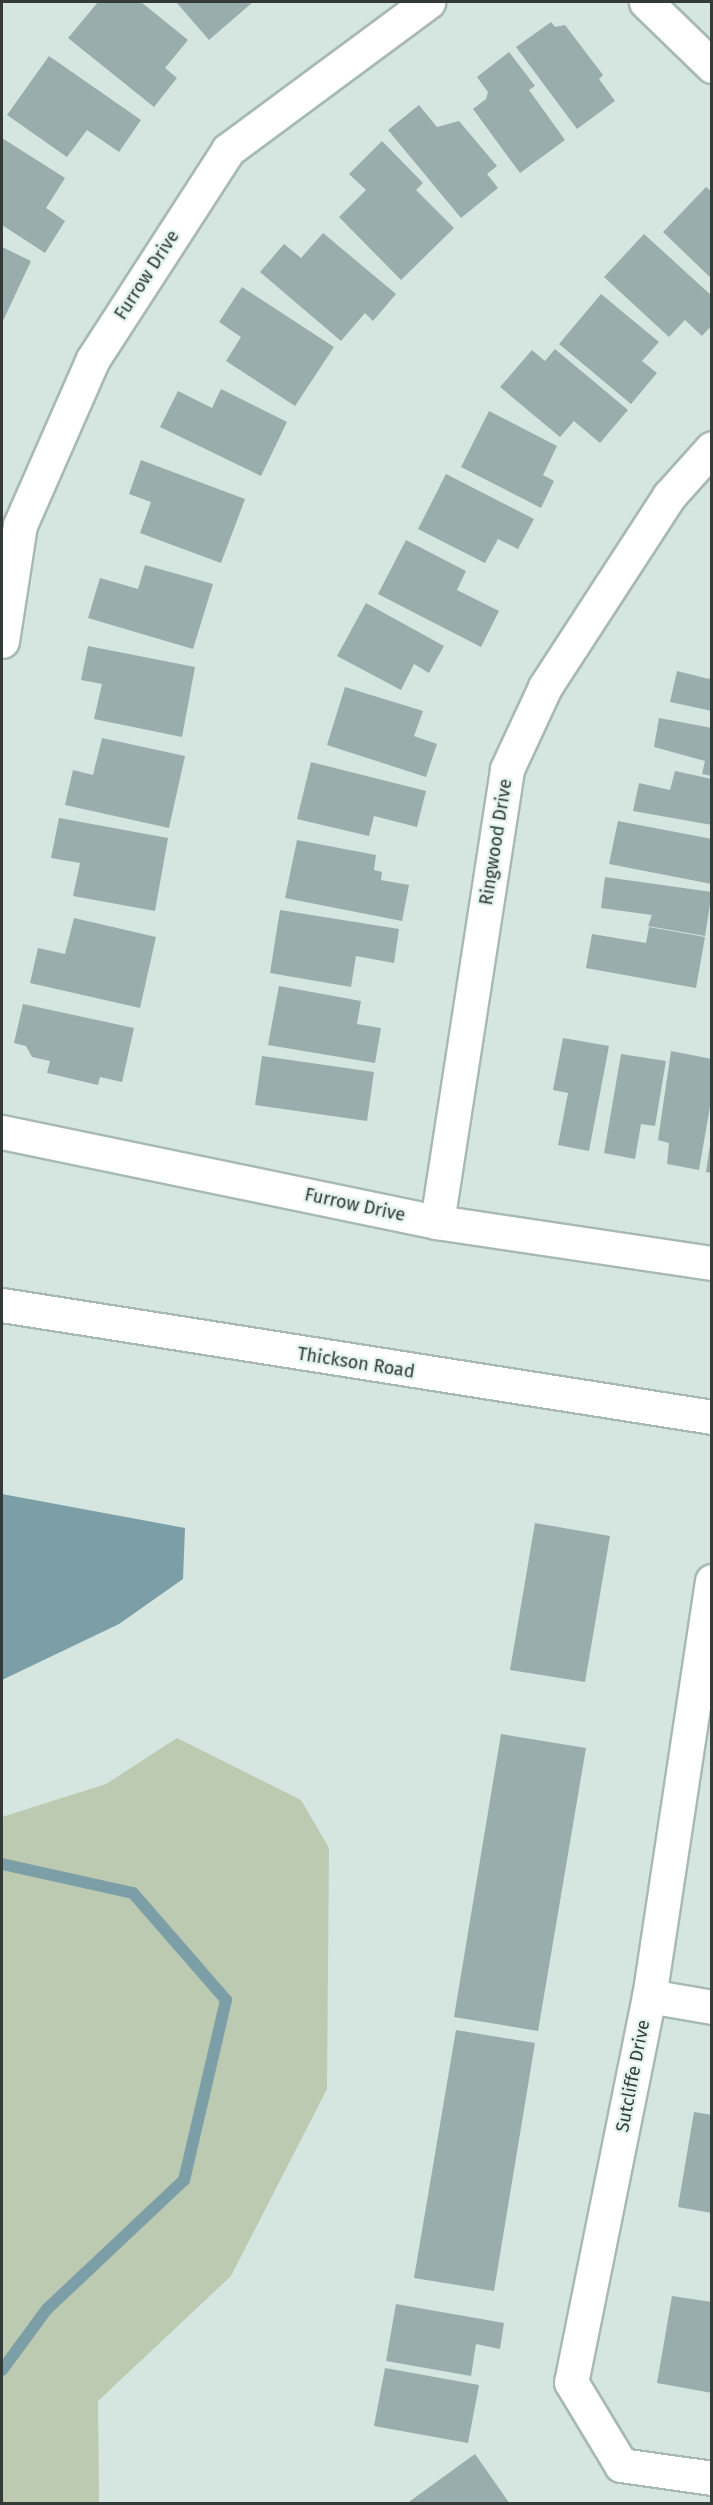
<!DOCTYPE html>
<style>
body{margin:0}
#map{position:relative;width:713px;height:2505px;overflow:hidden;background:#d4e6df;font-family:"Fira Sans",sans-serif}
div>[style]{position:absolute}
.green>*{inset:0;background:#bdcab2}
.water>*{inset:0;background:#7c9fa7}
.stream>*{height:12px;margin:-6px;padding:0 6px;transform-origin:6px;border-radius:6px;background:#7c9fa7}
.building>*{inset:0;background:#99adac}
.roads{filter:drop-shadow(2px 0 #a7b9b2) drop-shadow(-2px 0 #a7b9b2) drop-shadow(0 2px #a7b9b2) drop-shadow(0 -2px #a7b9b2)}
.minor>*{height:33px;margin:-16.5px;padding:0 16.5px;transform-origin:16.5px;border-radius:16.5px;background:#fff}
.secondary>*{height:33px;margin:-16.5px;padding:0 16.5px;transform-origin:16.5px;border-radius:16.5px;background:#fff}
span{translate:-50% -50%;white-space:nowrap;text-align:center;line-height:1.15;-webkit-text-stroke:4.5px #e1f3ec;paint-order:stroke}
.street-label{font-size:18px;color:#333a38}
.frame{position:absolute;inset:0;border:3px solid #333a38;pointer-events:none}
</style>
<div id="map">
<div class="green">
<i style="clip-path:polygon(177px 1738px,301px 1800px,329px 1848px,327px 2089px,231px 2276px,98px 2401px,99px 2503px,2px 2503px,2px 1817px,106px 1784px)"></i>
</div>
<div class="water">
<i style="clip-path:polygon(2px 1494px,185px 1528px,183px 1579px,119px 1624px,2px 1680px)"></i>
</div>
<div class="stream">
<i style="left:2px;top:1864px;width:134px;rotate:12.5deg"></i>
<i style="left:133px;top:1893px;width:142px;rotate:49deg"></i>
<i style="left:226px;top:2000px;width:185px;rotate:103.1deg"></i>
<i style="left:184px;top:2180px;width:188px;rotate:136.7deg"></i>
<i style="left:47px;top:2309px;width:76px;rotate:126.4deg"></i>
</div>
<div class="building">
<i style="clip-path:polygon(98px 2px,141px 2px,188px 40px,165px 68px,177px 78px,154px 107px,68px 38px)"></i>
<i style="clip-path:polygon(176px 2px,253px 2px,209px 40px)"></i>
<i style="clip-path:polygon(551px 22px,555px 27px,565px 25px,603px 75px,599px 79px,615px 101px,577px 129px,516px 47px)"></i>
<i style="clip-path:polygon(509px 52px,535px 86px,529px 90px,565px 140px,520px 173px,473px 109px,486px 99px,488px 92px,477px 77px)"></i>
<i style="clip-path:polygon(49px 56px,141px 120px,119px 152px,87px 130px,67px 157px,7px 115px)"></i>
<i style="clip-path:polygon(419px 105px,437px 127px,459px 121px,497px 166px,487px 174px,498px 188px,461px 218px,388px 130px)"></i>
<i style="clip-path:polygon(2px 138px,65px 178px,46px 208px,65px 221px,45px 253px,2px 225px)"></i>
<i style="clip-path:polygon(382px 141px,423px 183px,416px 190px,454px 228px,401px 280px,339px 217px,366px 190px,349px 174px)"></i>
<i style="clip-path:polygon(706px 187px,712px 192px,712px 279px,663px 232px)"></i>
<i style="clip-path:polygon(323px 233px,396px 294px,373px 321px,365px 313px,341px 341px,260px 272px,284px 244px,301px 258px)"></i>
<i style="clip-path:polygon(644px 234px,712px 296px,712px 325px,702px 336px,685px 320px,669px 337px,604px 277px)"></i>
<i style="clip-path:polygon(2px 247px,31px 261px,2px 323px)"></i>
<i style="clip-path:polygon(242px 287px,334px 347px,295px 406px,226px 361px,241px 337px,219px 322px)"></i>
<i style="clip-path:polygon(601px 294px,659px 342px,642px 361px,657px 373px,631px 404px,559px 344px)"></i>
<i style="clip-path:polygon(555px 349px,628px 410px,600px 443px,574px 421px,560px 437px,500px 387px,532px 350px,545px 361px)"></i>
<i style="clip-path:polygon(221px 389px,287px 422px,261px 476px,160px 427px,178px 391px,212px 408px)"></i>
<i style="clip-path:polygon(489px 411px,557px 446px,543px 475px,554px 481px,541px 508px,461px 467px)"></i>
<i style="clip-path:polygon(141px 460px,245px 499px,221px 563px,140px 533px,151px 502px,129px 494px)"></i>
<i style="clip-path:polygon(446px 474px,534px 519px,518px 549px,498px 539px,485px 563px,418px 529px)"></i>
<i style="clip-path:polygon(406px 540px,466px 571px,457px 590px,499px 611px,481px 647px,378px 594px)"></i>
<i style="clip-path:polygon(145px 565px,213px 584px,193px 649px,88px 618px,100px 578px,138px 589px)"></i>
<i style="clip-path:polygon(366px 603px,444px 646px,429px 673px,414px 664px,401px 690px,337px 656px)"></i>
<i style="clip-path:polygon(88px 646px,195px 667px,182px 737px,94px 719px,102px 684px,81px 680px)"></i>
<i style="clip-path:polygon(677px 671px,709px 679px,712px 674px,712px 711px,670px 702px)"></i>
<i style="clip-path:polygon(345px 687px,423px 711px,414px 736px,437px 744px,426px 777px,327px 745px)"></i>
<i style="clip-path:polygon(659px 718px,712px 728px,712px 776px,702px 774px,705px 761px,654px 747px)"></i>
<i style="clip-path:polygon(102px 738px,185px 756px,169px 828px,65px 805px,73px 770px,93px 775px)"></i>
<i style="clip-path:polygon(311px 762px,426px 791px,417px 827px,374px 816px,369px 836px,297px 819px)"></i>
<i style="clip-path:polygon(675px 771px,712px 779px,712px 825px,633px 811px,639px 783px,670px 790px)"></i>
<i style="clip-path:polygon(59px 818px,168px 838px,155px 911px,73px 896px,80px 863px,51px 858px)"></i>
<i style="clip-path:polygon(618px 821px,712px 839px,712px 884px,609px 864px)"></i>
<i style="clip-path:polygon(297px 840px,376px 855px,374px 870px,382px 872px,381px 880px,409px 885px,402px 921px,285px 898px)"></i>
<i style="clip-path:polygon(605px 877px,712px 892px,705px 936px,648px 926px,652px 915px,601px 908px)"></i>
<i style="clip-path:polygon(280px 910px,399px 929px,394px 963px,356px 956px,351px 987px,270px 973px)"></i>
<i style="clip-path:polygon(74px 918px,156px 937px,140px 1008px,30px 983px,38px 948px,65px 954px)"></i>
<i style="clip-path:polygon(649px 927px,705px 937px,696px 988px,586px 968px,592px 934px,646px 943px)"></i>
<i style="clip-path:polygon(279px 986px,361px 1001px,357px 1024px,381px 1028px,375px 1063px,268px 1045px)"></i>
<i style="clip-path:polygon(23px 1004px,134px 1028px,122px 1082px,100px 1077px,98px 1085px,47px 1073px,50px 1061px,32px 1057px,26px 1046px,14px 1043px)"></i>
<i style="clip-path:polygon(563px 1038px,609px 1046px,589px 1151px,558px 1145px,568px 1093px,553px 1090px)"></i>
<i style="clip-path:polygon(671px 1051px,712px 1059px,712px 1095px,699px 1170px,667px 1164px,669px 1143px,658px 1140px)"></i>
<i style="clip-path:polygon(621px 1054px,666px 1061px,655px 1126px,641px 1124px,635px 1159px,604px 1153px)"></i>
<i style="clip-path:polygon(262px 1056px,374px 1072px,367px 1121px,255px 1105px)"></i>
<i style="clip-path:polygon(710px 1145px,712px 1146px,712px 1173px,706px 1172px)"></i>
<i style="clip-path:polygon(535px 1523px,610px 1536px,585px 1682px,510px 1670px)"></i>
<i style="clip-path:polygon(501px 1734px,586px 1748px,538px 2031px,454px 2017px)"></i>
<i style="clip-path:polygon(456px 2030px,535px 2043px,494px 2291px,414px 2278px)"></i>
<i style="clip-path:polygon(694px 2112px,712px 2115px,712px 2213px,678px 2207px)"></i>
<i style="clip-path:polygon(672px 2296px,712px 2302px,712px 2393px,657px 2383px)"></i>
<i style="clip-path:polygon(396px 2304px,504px 2323px,500px 2349px,476px 2344px,471px 2376px,386px 2361px)"></i>
<i style="clip-path:polygon(385px 2368px,479px 2385px,468px 2443px,374px 2426px)"></i>
<i style="clip-path:polygon(475px 2454px,510px 2504px,406px 2504px)"></i>
</div>
<div class="roads">
<div class="minor">
<i style="left:646px;top:2px;width:92px;rotate:44.1deg"></i>
<i style="left:2px;top:641px;width:117px;rotate:-81.2deg"></i>
<i style="left:20px;top:525px;width:181px;rotate:-66.3deg"></i>
<i style="left:93px;top:359px;width:249px;rotate:-57.1deg"></i>
<i style="left:228px;top:150px;width:249px;rotate:-36.5deg"></i>
<i style="left:2px;top:1132px;width:444px;rotate:11.7deg"></i>
<i style="left:437px;top:1222px;width:278px;rotate:8.5deg"></i>
<i style="left:437px;top:1222px;width:458px;rotate:-81.2deg"></i>
<i style="left:507px;top:769px;width:90px;rotate:-65.1deg"></i>
<i style="left:545px;top:687px;width:228px;rotate:-57deg"></i>
<i style="left:669px;top:496px;width:64px;rotate:-48.1deg"></i>
<i style="left:712px;top:1581px;width:420px;rotate:98.6deg"></i>
<i style="left:649px;top:1996px;width:394px;rotate:101.4deg"></i>
<i style="left:571px;top:2382px;width:97px;rotate:58.9deg"></i>
<i style="left:621px;top:2465px;width:92px;rotate:8.1deg"></i>
<i style="left:649px;top:1996px;width:64px;rotate:9.9deg"></i>
</div>
<div class="secondary">
<i style="left:2px;top:1305px;width:719px;rotate:8.96deg"></i>
</div>
</div>
<div class="street-label">
<span style="left:147px;top:275px;rotate:-57deg">Furrow Drive</span>
<span style="left:496px;top:842px;rotate:-81deg">Ringwood Drive</span>
<span style="left:355px;top:1205px;rotate:12deg">Furrow Drive</span>
<span style="left:356px;top:1363px;rotate:9deg">Thickson Road</span>
<span style="left:633px;top:2076px;rotate:-79deg">Sutcliffe Drive</span>
</div>
<div class="frame"></div>
</div>
